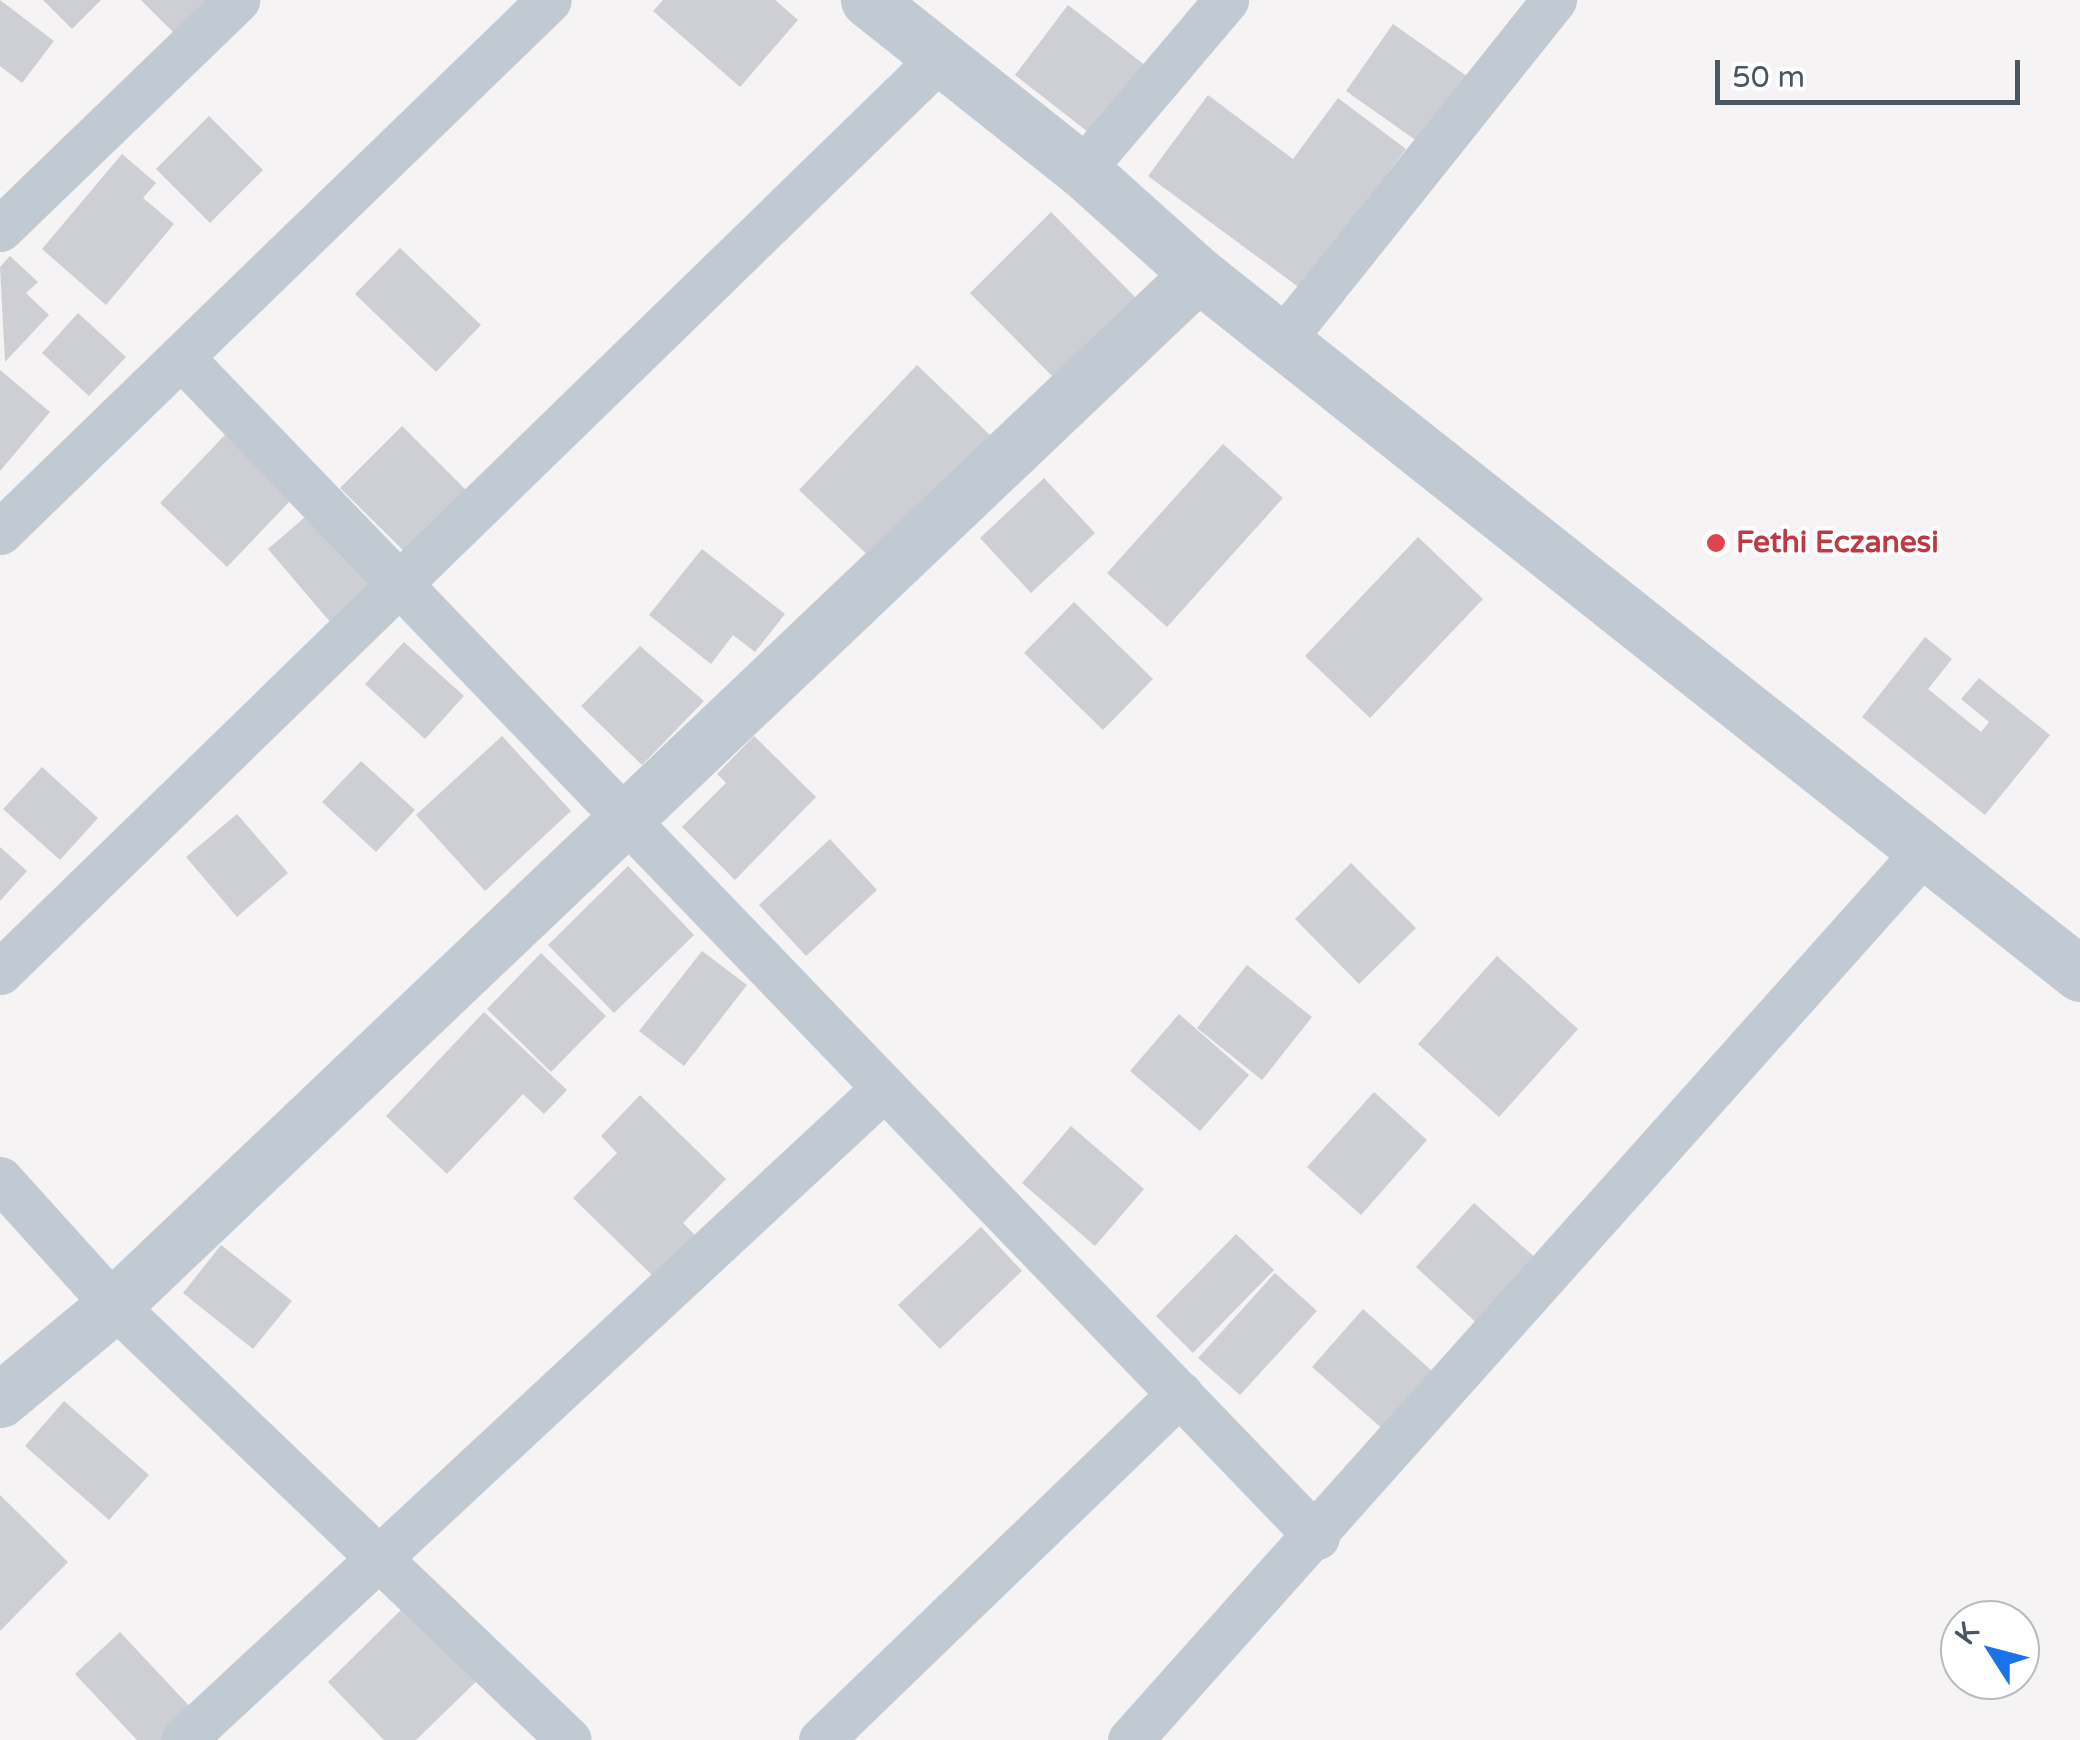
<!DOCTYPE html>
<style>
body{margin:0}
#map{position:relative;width:2080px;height:1740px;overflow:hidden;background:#f5f3f3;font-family:"Varela Round",sans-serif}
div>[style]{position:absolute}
.building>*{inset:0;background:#cdcfd5}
.minor>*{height:45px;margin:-22.5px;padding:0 22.5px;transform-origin:22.5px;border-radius:22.5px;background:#c1cad2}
.tertiary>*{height:55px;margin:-27.5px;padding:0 27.5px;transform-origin:27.5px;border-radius:27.5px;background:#c1cad2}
.dots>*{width:28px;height:28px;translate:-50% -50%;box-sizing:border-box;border:5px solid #fff;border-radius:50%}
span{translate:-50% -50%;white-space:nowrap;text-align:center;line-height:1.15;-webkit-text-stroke:8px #fff;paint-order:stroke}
.health-label{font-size:30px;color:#be3a42;font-weight:700}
.left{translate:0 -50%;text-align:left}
.north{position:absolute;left:1940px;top:1600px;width:100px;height:100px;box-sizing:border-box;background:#fff;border:2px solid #b7bbc0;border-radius:50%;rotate:306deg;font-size:28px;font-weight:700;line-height:40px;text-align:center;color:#4a5661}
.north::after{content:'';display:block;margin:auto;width:35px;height:45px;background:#1a73e8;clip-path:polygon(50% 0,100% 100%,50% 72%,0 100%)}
.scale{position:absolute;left:1715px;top:60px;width:305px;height:45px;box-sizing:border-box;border:5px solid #4a5661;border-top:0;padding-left:12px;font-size:30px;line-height:35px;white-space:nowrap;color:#4a5661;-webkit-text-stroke:8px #fff;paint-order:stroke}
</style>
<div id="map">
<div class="building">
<i style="clip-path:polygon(0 0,54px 41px,22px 83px,0 66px)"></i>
<i style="clip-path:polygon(43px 0,101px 0,72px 29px)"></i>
<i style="clip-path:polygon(141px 0,214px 0,178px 37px)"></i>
<i style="clip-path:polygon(663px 0,775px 0,798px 20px,740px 87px,653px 11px)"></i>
<i style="clip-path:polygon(1068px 5px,1156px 74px,1102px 143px,1015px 75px)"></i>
<i style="clip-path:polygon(1393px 24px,1471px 79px,1424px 146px,1346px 91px)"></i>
<i style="clip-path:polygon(1208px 95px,1293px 159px,1338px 98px,1406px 149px,1301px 289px,1148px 176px)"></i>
<i style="clip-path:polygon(209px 116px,263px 170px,210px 223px,156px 169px)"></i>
<i style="clip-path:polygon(122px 154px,156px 183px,143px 198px,174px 224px,106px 305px,42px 249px)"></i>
<i style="clip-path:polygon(1051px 212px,1136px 298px,1055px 379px,970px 293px)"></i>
<i style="clip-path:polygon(400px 248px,481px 325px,436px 372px,355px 294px)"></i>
<i style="clip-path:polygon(10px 256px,38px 282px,26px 293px,49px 315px,5px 362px,0 267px)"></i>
<i style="clip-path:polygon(78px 313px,126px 357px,89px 396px,42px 353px)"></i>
<i style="clip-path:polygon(917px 365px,992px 437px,875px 562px,799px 490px)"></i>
<i style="clip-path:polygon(0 370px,50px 412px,0 471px)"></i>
<i style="clip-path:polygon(402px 426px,471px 495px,409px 556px,340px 488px)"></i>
<i style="clip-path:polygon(225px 435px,292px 499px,227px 567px,160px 503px)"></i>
<i style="clip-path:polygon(1223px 444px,1283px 498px,1167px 627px,1107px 573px)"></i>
<i style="clip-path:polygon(1044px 478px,1095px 533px,1031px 593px,980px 538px)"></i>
<i style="clip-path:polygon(318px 506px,381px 581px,331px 623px,268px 549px)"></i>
<i style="clip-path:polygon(1418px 537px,1483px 599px,1370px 718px,1305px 656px)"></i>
<i style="clip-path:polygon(702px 549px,785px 614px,755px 652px,733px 635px,711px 664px,649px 615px)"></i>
<i style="clip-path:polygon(1074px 602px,1153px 679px,1103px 730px,1024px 653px)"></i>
<i style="clip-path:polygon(1925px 637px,1952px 659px,1928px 689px,1981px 732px,1989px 722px,1961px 699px,1979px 678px,2050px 735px,1985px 815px,1862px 717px)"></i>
<i style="clip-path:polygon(404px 642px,464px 696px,425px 739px,365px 684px)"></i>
<i style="clip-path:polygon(640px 646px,704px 701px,642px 765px,581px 706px)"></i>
<i style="clip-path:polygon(502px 736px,571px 811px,485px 891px,416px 815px)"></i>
<i style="clip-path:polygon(754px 736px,816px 797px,735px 880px,682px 827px,726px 783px,717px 774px)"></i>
<i style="clip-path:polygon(361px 761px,415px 810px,376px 852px,322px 802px)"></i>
<i style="clip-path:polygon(42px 767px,98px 818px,60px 860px,3px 809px)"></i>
<i style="clip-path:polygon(237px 814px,288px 873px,237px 917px,186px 857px)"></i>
<i style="clip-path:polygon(830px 839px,877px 890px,806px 956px,759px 905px)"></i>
<i style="clip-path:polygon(0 847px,27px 871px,0 901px)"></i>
<i style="clip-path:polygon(1351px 863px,1416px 928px,1359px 984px,1295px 919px)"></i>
<i style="clip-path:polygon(628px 866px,694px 935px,614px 1013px,548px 945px)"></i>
<i style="clip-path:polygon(702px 951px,747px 985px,684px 1066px,639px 1031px)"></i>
<i style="clip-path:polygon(541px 953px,606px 1016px,551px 1072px,487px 1009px)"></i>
<i style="clip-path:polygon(1497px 956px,1578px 1029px,1499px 1117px,1418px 1044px)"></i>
<i style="clip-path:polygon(1247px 965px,1312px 1017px,1262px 1080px,1197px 1028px)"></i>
<i style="clip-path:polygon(484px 1012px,567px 1090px,544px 1114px,523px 1094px,447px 1174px,386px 1116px)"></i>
<i style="clip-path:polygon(1179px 1014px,1249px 1075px,1200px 1131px,1130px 1071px)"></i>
<i style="clip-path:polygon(1374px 1092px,1427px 1140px,1361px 1215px,1307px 1167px)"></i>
<i style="clip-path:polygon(640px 1095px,726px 1179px,683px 1223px,696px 1236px,655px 1278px,573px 1198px,617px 1153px,601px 1136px)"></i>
<i style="clip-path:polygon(1071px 1126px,1144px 1189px,1095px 1246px,1022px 1183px)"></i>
<i style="clip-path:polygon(1474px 1203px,1539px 1261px,1480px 1326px,1416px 1267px)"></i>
<i style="clip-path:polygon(981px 1227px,1022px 1271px,940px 1349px,898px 1305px)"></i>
<i style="clip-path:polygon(1236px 1234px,1274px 1270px,1193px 1353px,1156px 1316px)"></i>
<i style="clip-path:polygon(221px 1245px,292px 1301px,253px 1349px,183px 1293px)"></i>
<i style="clip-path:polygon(1275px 1273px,1317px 1311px,1240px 1395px,1198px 1358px)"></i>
<i style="clip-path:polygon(1363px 1309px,1442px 1380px,1385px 1431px,1312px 1367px)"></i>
<i style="clip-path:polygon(64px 1401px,149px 1475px,109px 1520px,25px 1446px)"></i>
<i style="clip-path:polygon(0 1495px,68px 1562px,0 1631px)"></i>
<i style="clip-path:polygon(409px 1602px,482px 1676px,416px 1740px,384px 1740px,328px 1682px)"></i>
<i style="clip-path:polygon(120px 1632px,193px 1710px,161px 1740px,137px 1740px,75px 1674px)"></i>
</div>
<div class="minor">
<i style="left:1082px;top:170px;width:223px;rotate:-49.7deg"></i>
<i style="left:0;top:229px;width:330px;rotate:-44deg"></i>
<i style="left:1284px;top:338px;width:433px;rotate:-51.4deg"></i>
<i style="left:181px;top:357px;width:1638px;rotate:46.09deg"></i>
<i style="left:0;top:532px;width:764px;rotate:-44.1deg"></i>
<i style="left:0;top:972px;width:1313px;rotate:-44.2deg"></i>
<i style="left:0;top:1179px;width:170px;rotate:47.9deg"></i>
<i style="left:114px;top:1305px;width:629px;rotate:43.71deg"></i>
<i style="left:183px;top:1740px;width:956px;rotate:-42.92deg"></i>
<i style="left:821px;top:1740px;width:499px;rotate:-44deg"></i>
<i style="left:1130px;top:1740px;width:1195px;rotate:-48.22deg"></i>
</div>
<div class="tertiary">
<i style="left:868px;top:0;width:273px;rotate:38.5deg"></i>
<i style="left:1082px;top:170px;width:156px;rotate:41.9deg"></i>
<i style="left:1198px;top:274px;width:1126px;rotate:38.44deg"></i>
<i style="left:0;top:1400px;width:148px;rotate:-39.8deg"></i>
<i style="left:114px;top:1305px;width:1496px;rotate:-43.56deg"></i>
</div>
<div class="dots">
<i style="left:1716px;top:543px;background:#e0444e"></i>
</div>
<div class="health-label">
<span class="left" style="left:1736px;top:543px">Fethi Eczanesi</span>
</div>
<div class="north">K</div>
<div class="scale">50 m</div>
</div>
